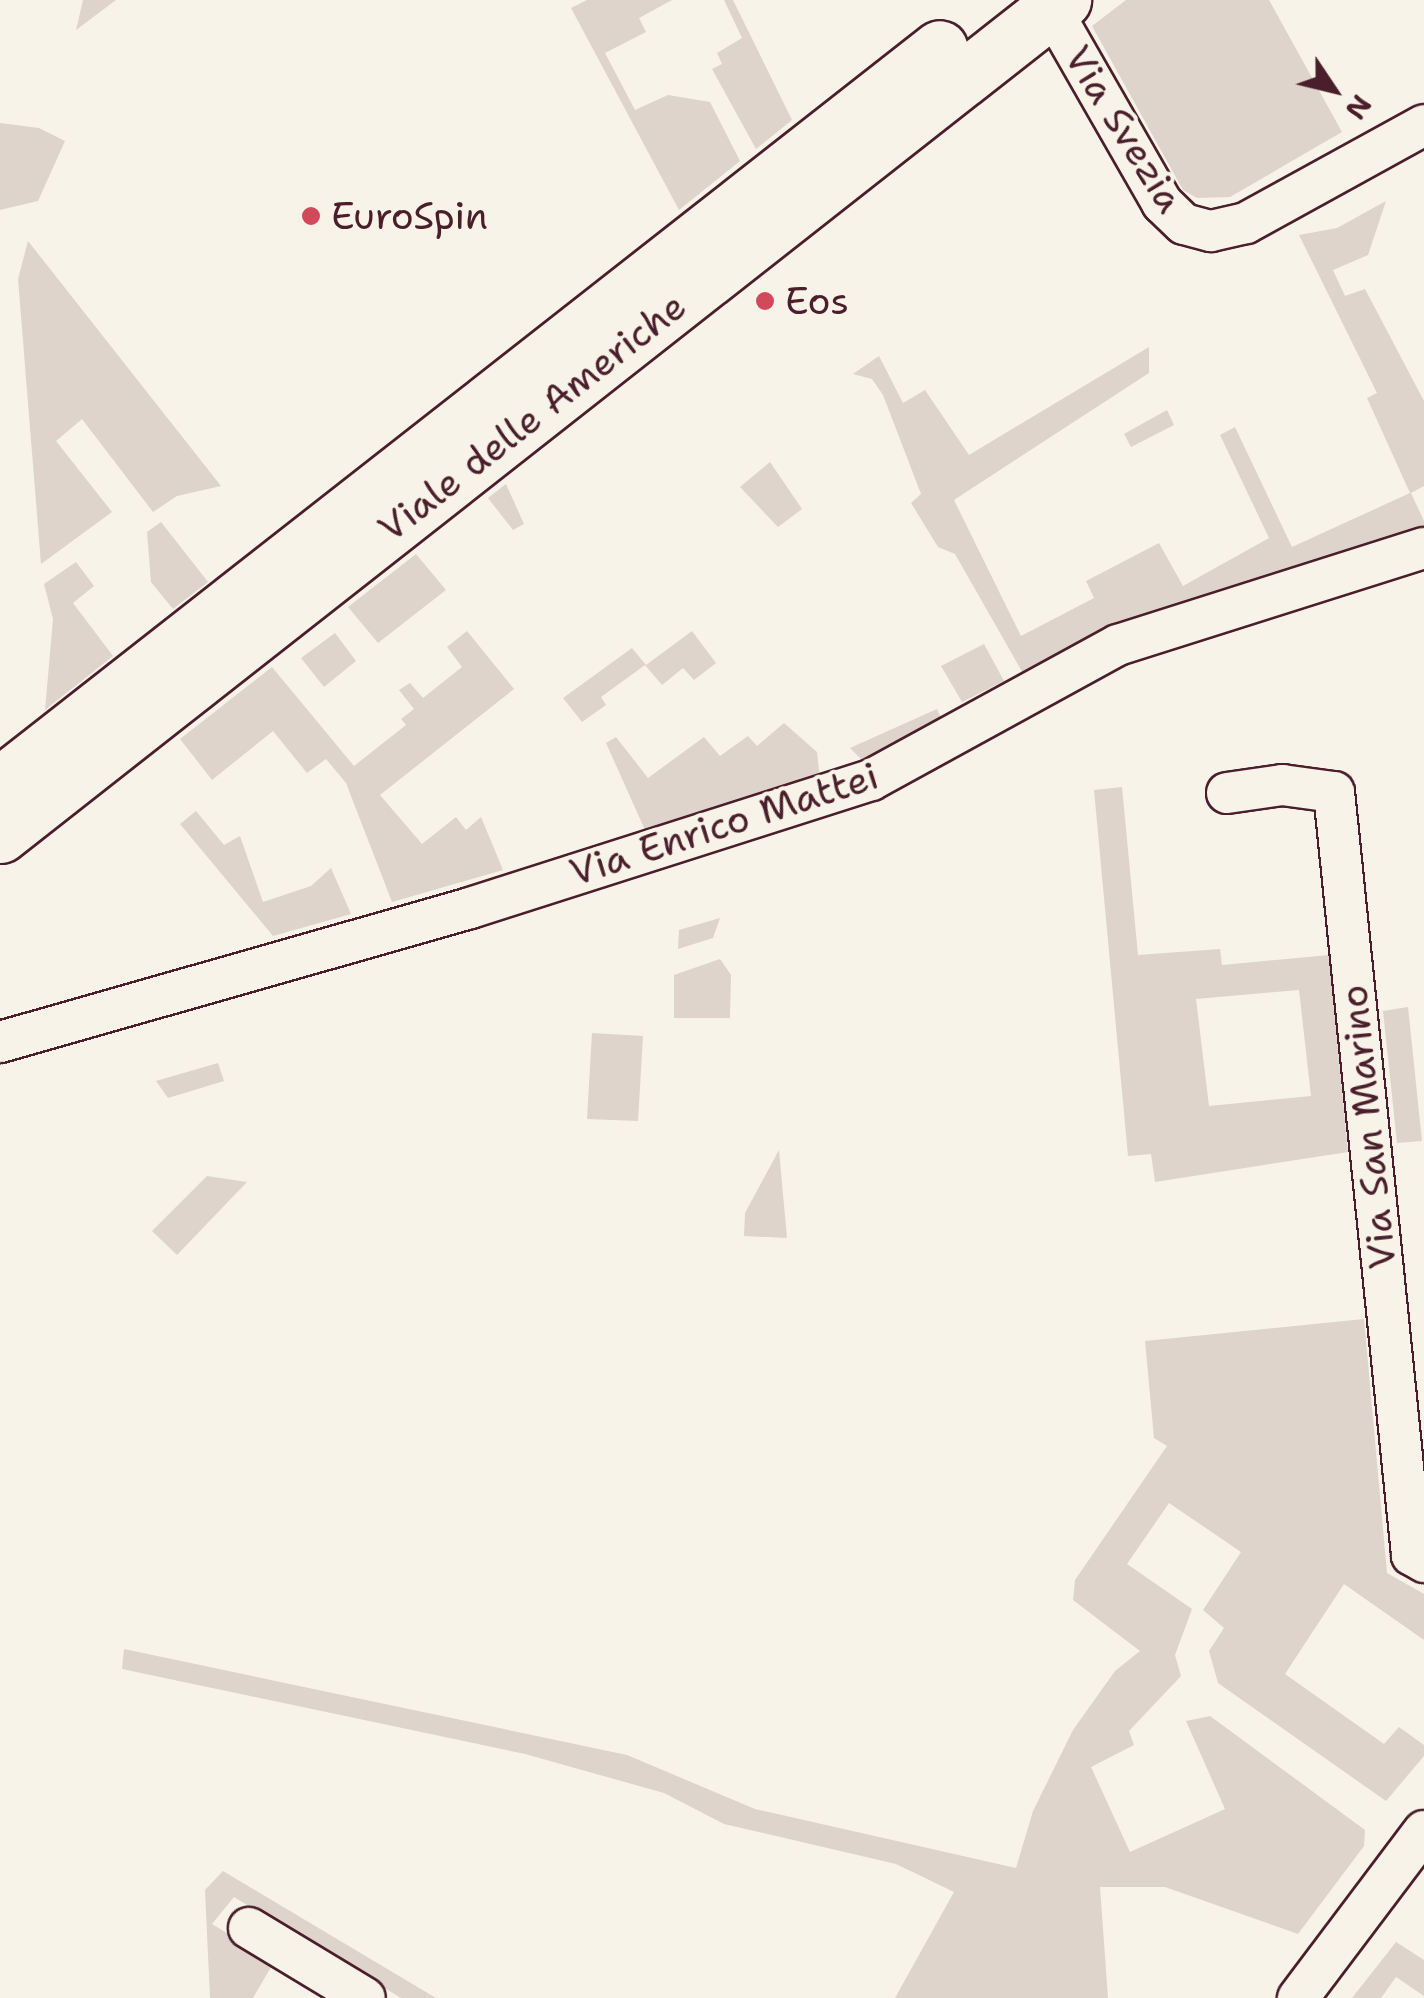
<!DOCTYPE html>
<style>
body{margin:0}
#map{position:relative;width:1424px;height:1998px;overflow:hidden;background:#f7f3e8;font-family:"Shantell Sans",sans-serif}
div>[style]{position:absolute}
.green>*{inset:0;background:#ded4cc}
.roads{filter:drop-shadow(2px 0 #4a1f2b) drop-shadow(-2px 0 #4a1f2b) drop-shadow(0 2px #4a1f2b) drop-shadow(0 -2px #4a1f2b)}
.street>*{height:40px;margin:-20px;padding:0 20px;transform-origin:20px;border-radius:20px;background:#f7f3e8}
.primary>*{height:55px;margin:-27.5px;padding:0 27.5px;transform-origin:27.5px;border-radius:27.5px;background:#f7f3e8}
.dots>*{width:28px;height:28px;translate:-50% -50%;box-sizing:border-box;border:5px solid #f7f3e8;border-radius:50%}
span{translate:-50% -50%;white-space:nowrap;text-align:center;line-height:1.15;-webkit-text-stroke:8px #f7f3e8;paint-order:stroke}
.street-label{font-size:38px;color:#4a1f2b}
.poi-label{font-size:38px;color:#4a1f2b}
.left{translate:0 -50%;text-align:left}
.north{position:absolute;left:1284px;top:40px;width:100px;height:100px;-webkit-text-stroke:8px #f7f3e8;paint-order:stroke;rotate:125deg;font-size:28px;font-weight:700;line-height:40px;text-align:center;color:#4a1f2b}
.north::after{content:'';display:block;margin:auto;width:35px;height:45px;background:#4a1f2b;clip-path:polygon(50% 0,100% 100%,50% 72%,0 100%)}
</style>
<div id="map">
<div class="green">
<i style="clip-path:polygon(83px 0,116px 0,76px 30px)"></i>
<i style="clip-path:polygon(587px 0,672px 0,639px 18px,646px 32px,605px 53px,635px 110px,668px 95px,710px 102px,740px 161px,679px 210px,571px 8px)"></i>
<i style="clip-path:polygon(724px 0,733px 0,792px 120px,756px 149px,712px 69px,722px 64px,717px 53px,742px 38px)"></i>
<i style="clip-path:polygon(1126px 0,1269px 0,1342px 132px,1230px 197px,1197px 198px,1183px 190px,1092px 26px)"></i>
<i style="clip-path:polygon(0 123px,39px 128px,65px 141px,38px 201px,0 210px)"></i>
<i style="clip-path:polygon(1386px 201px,1368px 255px,1333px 270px,1345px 296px,1365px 289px,1424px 401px,1424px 486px,1411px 493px,1424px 521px,1424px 539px,1028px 682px,955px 554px,938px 547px,911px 503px,921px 494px,883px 395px,872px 379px,853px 374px,879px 356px,903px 403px,925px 390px,969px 455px,1149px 347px,1149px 373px,954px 500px,1021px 636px,1094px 598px,1086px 581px,1159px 543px,1183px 586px,1269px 538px,1220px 435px,1235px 427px,1292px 547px,1410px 493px,1367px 398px,1377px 393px,1299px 235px,1337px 228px)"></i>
<i style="clip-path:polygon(28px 241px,221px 486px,177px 496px,153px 512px,82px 419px,56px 441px,112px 512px,41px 564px,18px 279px)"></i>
<i style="clip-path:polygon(1167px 410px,1174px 425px,1131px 447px,1124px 434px)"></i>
<i style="clip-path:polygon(770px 462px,802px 509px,778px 527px,740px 487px)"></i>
<i style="clip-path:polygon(506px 484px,524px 524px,513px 530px,488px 498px)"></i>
<i style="clip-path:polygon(161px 522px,208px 582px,173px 609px,151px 582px,147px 532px)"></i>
<i style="clip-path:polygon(416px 554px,446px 590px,378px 643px,348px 607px)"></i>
<i style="clip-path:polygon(76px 562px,94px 586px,73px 603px,113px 656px,45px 710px,53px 619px,44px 584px)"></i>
<i style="clip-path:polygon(467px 631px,514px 689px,380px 795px,422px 844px,456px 817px,466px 830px,481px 817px,503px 870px,392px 902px,346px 783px,326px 759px,307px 773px,273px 731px,212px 780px,180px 739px,272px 667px,354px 766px,406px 725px,401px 719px,414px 709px,399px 690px,410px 683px,423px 698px,462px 667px,447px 647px)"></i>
<i style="clip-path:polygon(692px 631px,716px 663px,694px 680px,683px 668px,662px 685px,645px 665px,601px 697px,606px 705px,582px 722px,563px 698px,632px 648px,646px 665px)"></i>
<i style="clip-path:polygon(335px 633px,356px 661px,324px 687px,301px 658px)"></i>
<i style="clip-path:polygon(984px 644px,1004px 681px,962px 702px,941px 666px)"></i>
<i style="clip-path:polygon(937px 709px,945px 727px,868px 766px,850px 748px)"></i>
<i style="clip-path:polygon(784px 723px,817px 752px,820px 779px,645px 830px,606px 743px,616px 737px,648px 778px,704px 737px,720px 756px,748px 736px,757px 746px)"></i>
<i style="clip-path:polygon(evenodd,1122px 787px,1138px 955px,1220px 949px,1222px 965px,1329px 955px,1348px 1152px,1155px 1182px,1151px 1154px,1128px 1156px,1094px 790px,1122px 787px,1299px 990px,1311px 1096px,1209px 1106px,1196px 999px,1299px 990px)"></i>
<i style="clip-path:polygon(196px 811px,224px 845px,240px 836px,263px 902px,311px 886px,331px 868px,351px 914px,273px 936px,180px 824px)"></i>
<i style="clip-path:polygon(720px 918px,713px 938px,678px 949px,679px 930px)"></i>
<i style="clip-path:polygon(720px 959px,731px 975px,730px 1018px,674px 1018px,674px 975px)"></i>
<i style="clip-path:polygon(1408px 1007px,1422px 1141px,1397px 1143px,1383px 1011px)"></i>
<i style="clip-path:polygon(592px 1033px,643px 1036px,638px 1121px,587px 1119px)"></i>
<i style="clip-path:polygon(218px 1063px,224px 1081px,168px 1098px,156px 1081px)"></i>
<i style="clip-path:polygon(779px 1150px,787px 1238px,744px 1236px,745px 1213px)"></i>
<i style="clip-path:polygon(207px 1176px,247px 1182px,177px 1255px,152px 1231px)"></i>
<i style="clip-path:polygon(1364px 1319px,1387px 1573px,1424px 1594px,1424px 1640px,1344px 1584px,1285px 1674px,1384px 1744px,1399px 1727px,1424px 1745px,1424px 1756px,1386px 1801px,1218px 1683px,1209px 1651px,1224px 1628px,1203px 1610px,1241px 1552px,1169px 1503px,1127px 1564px,1192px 1609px,1175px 1655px,1181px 1676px,1129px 1731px,1134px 1745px,1091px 1767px,1130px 1852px,1225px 1809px,1186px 1721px,1210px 1716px,1365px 1830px,1364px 1846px,1298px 1934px,1165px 1887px,1100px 1887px,1108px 1998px,895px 1998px,954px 1892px,896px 1864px,724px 1824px,664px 1793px,525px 1754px,122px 1669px,124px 1649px,627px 1755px,755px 1809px,1016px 1868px,1033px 1811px,1073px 1730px,1115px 1671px,1140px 1651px,1073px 1600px,1075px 1580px,1167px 1446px,1154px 1438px,1145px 1341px)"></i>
<i style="clip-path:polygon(223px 1871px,436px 1998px,401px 1998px,234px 1897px,212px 1924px,274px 1962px,253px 1998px,210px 1998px,205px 1890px)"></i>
<i style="clip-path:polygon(1396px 1942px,1424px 1960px,1424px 1996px,1396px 1977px,1381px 1998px,1352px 1998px)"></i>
</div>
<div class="roads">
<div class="street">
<i style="left:1051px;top:9px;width:224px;rotate:60.2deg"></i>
<i style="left:1162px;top:203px;width:30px;rotate:44deg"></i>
<i style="left:1184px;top:224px;width:28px;rotate:15deg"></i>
<i style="left:1211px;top:231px;width:36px;rotate:-13deg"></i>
<i style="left:1246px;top:223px;width:203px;rotate:-28.8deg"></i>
<i style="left:1227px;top:793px;width:56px;rotate:-8.3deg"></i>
<i style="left:1282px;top:785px;width:52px;rotate:7.7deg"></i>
<i style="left:1334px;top:792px;width:767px;rotate:84.16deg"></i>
<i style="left:1412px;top:1555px;width:14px;rotate:30deg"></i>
<i style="left:0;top:1042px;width:489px;rotate:-15.9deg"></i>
<i style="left:470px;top:908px;width:421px;rotate:-17.7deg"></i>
<i style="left:871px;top:780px;width:281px;rotate:-28.7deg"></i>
<i style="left:1118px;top:645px;width:321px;rotate:-17.6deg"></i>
<i style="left:249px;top:1928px;width:135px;rotate:31.1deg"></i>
<i style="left:1298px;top:1998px;width:209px;rotate:-53deg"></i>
</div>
<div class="primary">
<i style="left:0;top:785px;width:1194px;rotate:-38.1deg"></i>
<i style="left:0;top:835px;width:1352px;rotate:-38.15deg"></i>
</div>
</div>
<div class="dots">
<i style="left:311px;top:216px;background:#d1495b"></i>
<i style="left:765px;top:301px;background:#d1495b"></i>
</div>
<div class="street-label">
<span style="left:1124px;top:129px;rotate:58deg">Via Svezia</span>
<span style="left:532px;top:417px;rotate:-38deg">Viale delle Americhe</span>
<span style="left:724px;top:824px;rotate:-18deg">Via Enrico Mattei</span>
<span style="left:1368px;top:1127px;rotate:-96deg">Via San Marino</span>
</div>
<div class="poi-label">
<span class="left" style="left:331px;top:216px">EuroSpin</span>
<span class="left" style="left:785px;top:301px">Eos</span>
</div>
<div class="north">N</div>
</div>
